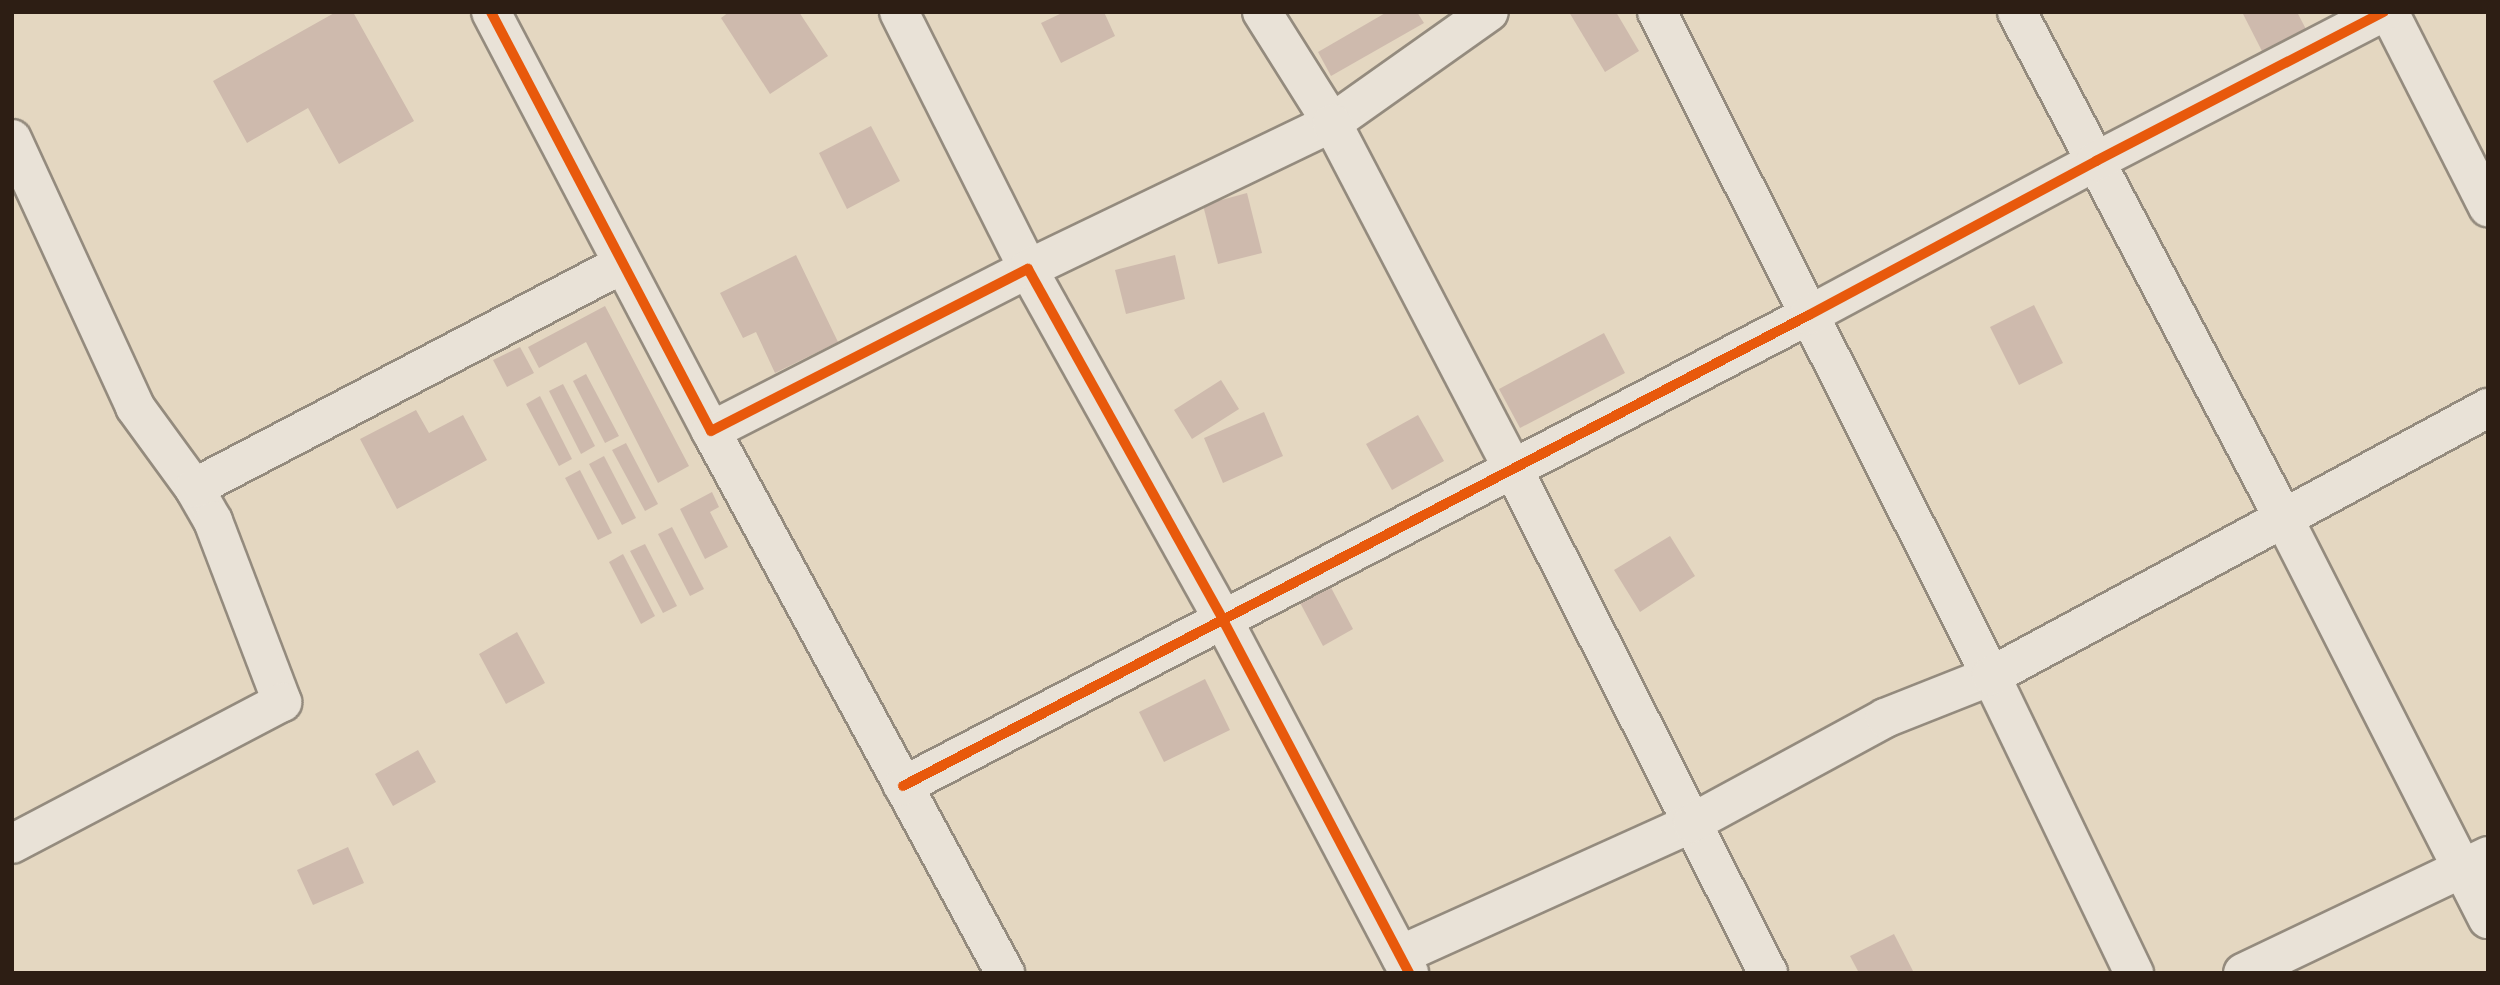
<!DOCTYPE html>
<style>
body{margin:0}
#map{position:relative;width:2500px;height:985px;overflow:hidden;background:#e4d7c1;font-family:"Old Standard TT",serif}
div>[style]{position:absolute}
.building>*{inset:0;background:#cebaad}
.roads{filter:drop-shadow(2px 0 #948b7e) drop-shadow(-2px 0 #948b7e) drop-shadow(0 2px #948b7e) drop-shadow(0 -2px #948b7e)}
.minor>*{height:38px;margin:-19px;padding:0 19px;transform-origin:19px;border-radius:19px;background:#e9e2d7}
.cycleway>*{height:10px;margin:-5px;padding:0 5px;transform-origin:5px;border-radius:5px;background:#e8590c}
span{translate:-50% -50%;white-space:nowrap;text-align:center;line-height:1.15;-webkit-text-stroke:7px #f7e8ce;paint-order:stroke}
.frame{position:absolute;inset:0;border:14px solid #2d1e14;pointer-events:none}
</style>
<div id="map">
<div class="building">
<i style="clip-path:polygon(336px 12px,353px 12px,414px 121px,339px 164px,308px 108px,247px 143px,213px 81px)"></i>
<i style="clip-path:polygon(729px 12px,799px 12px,828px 56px,770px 94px,721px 18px)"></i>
<i style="clip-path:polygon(1064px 12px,1104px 12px,1115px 36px,1061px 63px,1041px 23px)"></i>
<i style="clip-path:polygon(1387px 12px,1417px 12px,1424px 23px,1331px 76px,1318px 52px)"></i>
<i style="clip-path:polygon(1569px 12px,1616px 12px,1639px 51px,1605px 72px)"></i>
<i style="clip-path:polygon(2242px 12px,2297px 12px,2308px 33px,2264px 55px)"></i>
<i style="clip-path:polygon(871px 126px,900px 181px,847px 209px,819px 153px)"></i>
<i style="clip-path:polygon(1247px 193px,1262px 253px,1218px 264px,1203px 205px)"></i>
<i style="clip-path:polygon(796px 255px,838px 342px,775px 373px,756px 332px,743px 338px,720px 293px)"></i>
<i style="clip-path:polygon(1175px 255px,1185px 299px,1126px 314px,1115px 270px)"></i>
<i style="clip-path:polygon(2034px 305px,2063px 363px,2019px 385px,1990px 327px)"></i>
<i style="clip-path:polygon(605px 306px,689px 466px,658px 483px,586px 342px,539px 368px,528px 347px)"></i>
<i style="clip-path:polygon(1604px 333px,1625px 373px,1520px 428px,1499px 389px)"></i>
<i style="clip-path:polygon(520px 347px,534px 373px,507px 387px,493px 360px)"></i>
<i style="clip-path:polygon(586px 374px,619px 436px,605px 443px,573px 381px)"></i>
<i style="clip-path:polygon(1221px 380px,1239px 409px,1192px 439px,1174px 410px)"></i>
<i style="clip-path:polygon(563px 384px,595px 446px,581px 454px,549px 391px)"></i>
<i style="clip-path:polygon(540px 396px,572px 459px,559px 466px,526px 404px)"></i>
<i style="clip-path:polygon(416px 410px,429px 433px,463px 415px,487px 460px,397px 509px,360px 439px)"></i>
<i style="clip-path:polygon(1264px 412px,1283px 456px,1223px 483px,1204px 438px)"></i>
<i style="clip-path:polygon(1418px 415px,1444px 461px,1392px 490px,1366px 444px)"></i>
<i style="clip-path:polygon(626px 443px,658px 504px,645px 511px,612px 450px)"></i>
<i style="clip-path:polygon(604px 456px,636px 518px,622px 525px,589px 464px)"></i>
<i style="clip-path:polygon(580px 470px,612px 533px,598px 540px,565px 478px)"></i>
<i style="clip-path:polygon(712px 492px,719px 507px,710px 512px,728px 547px,705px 559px,680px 509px)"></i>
<i style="clip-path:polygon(672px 527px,704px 589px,690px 596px,658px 534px)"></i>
<i style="clip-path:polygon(1670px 536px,1695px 576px,1640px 612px,1614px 570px)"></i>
<i style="clip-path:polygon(645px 544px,677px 606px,663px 613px,630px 551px)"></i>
<i style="clip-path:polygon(623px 554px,655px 616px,641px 624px,609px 562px)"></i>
<i style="clip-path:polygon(1327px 580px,1353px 629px,1323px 646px,1297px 597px)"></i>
<i style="clip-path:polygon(517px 632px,545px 683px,506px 704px,479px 654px)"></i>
<i style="clip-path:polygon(1205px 679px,1230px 730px,1164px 762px,1139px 712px)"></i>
<i style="clip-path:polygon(418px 750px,436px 782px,393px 806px,375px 774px)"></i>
<i style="clip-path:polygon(348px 847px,364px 883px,313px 905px,297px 870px)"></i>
<i style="clip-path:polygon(1894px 934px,1914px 973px,1859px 973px,1850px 956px)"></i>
</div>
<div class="roads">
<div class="minor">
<i style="left:491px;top:12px;width:473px;rotate:62.3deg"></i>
<i style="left:711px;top:431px;width:356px;rotate:-27.1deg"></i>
<i style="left:1028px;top:269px;width:402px;rotate:60.9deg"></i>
<i style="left:1223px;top:620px;width:399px;rotate:62.2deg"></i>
<i style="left:899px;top:12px;width:288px;rotate:63.3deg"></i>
<i style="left:1028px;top:269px;width:337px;rotate:-25.7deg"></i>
<i style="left:1332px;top:123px;width:192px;rotate:-35.3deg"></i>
<i style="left:1262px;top:12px;width:131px;rotate:57.8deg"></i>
<i style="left:1332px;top:123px;width:390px;rotate:62.4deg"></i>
<i style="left:1513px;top:469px;width:565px;rotate:63.16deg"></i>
<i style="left:1657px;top:12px;width:743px;rotate:63.3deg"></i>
<i style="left:1991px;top:676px;width:330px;rotate:64.3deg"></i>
<i style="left:2017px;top:12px;width:573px;rotate:62.23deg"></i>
<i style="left:2284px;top:519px;width:449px;rotate:63deg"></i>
<i style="left:2389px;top:12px;width:219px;rotate:63.1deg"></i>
<i style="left:12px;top:139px;width:295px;rotate:65.3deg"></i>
<i style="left:135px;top:407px;width:100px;rotate:53.9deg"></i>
<i style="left:194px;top:488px;width:38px;rotate:60deg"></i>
<i style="left:213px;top:521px;width:194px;rotate:69.1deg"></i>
<i style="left:282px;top:702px;width:305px;rotate:152.3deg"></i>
<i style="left:711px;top:431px;width:617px;rotate:61.52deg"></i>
<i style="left:194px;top:488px;width:482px;rotate:-27.6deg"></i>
<i style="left:903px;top:786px;width:1021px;rotate:-27.47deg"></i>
<i style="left:1809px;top:315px;width:326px;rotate:-28.2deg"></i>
<i style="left:2096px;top:161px;width:324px;rotate:-27.4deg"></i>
<i style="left:1400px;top:955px;width:320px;rotate:-24.3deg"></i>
<i style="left:1692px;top:823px;width:220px;rotate:-28.5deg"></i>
<i style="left:1885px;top:718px;width:114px;rotate:-21.6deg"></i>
<i style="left:1991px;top:676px;width:565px;rotate:-28.34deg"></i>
<i style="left:2243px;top:973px;width:272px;rotate:-25.5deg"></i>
</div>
</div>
<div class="cycleway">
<i style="left:491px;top:12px;width:473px;rotate:62.3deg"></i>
<i style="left:711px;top:431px;width:356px;rotate:-27.1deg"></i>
<i style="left:1028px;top:269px;width:402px;rotate:60.9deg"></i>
<i style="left:1223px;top:620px;width:399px;rotate:62.2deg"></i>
<i style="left:903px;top:786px;width:1021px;rotate:-27.47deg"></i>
<i style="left:1809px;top:315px;width:326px;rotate:-28.2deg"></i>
<i style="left:2096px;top:161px;width:324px;rotate:-27.4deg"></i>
</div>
<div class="frame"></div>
</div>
